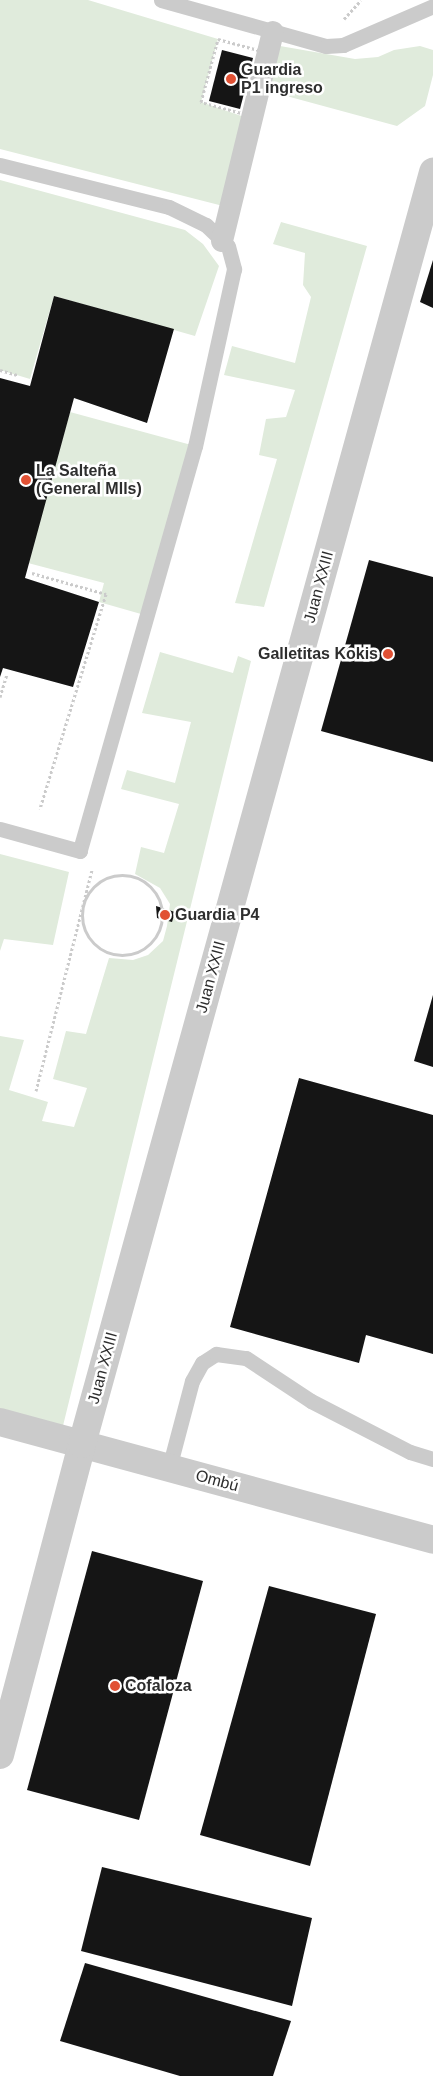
<!DOCTYPE html>
<meta charset="utf-8">
<style>
body{margin:0}
#map{position:relative;width:433px;height:2076px;overflow:hidden;background:#fff;font-family:Arial,sans-serif}
div>[style]{position:absolute}
.green>*{inset:0;background:#e0ebdc}
.building>*{inset:0;background:#151515}
.path>*{height:3px;margin-top:-1.5px;transform-origin:0;background:repeating-linear-gradient(90deg,#cbcbcb 0 2.5px,transparent 0 5px)}
.path>.ring{margin:-1.5px;padding:0;box-sizing:content-box;background:none;border:3px solid #cbcbcb;border-radius:50%}
.service>*{height:15px;margin:-7.5px;padding:0 7.5px;transform-origin:7.5px;border-radius:7.5px;background:#cbcbcb}
.pedestrian>*{height:22px;margin:-11px;padding:0 11px;transform-origin:11px;border-radius:11px;background:#cbcbcb}
.minor>*{height:28px;margin:-14px;padding:0 14px;transform-origin:14px;border-radius:14px;background:#cbcbcb}
.dots>*{width:14px;height:14px;translate:-50% -50%;box-sizing:border-box;border:2px solid #fff;border-radius:50%}
span{translate:-50% -50%;white-space:nowrap;text-align:center;line-height:1.15;-webkit-text-stroke:5px #fff;paint-order:stroke}
.poi-label{font-size:16px;color:#2e2e2e;font-weight:700}
.left{translate:0 -50%;text-align:left}
.right{translate:-100% -50%;text-align:right}
.street-label{font-size:16px;color:#2e2e2e}
</style>
<div id="map">
<div class="green">
<i style="clip-path:polygon(0 0,88px 0,218px 39px,201px 102px,253px 120px,227px 207px,0 149px)"></i>
<i style="clip-path:polygon(280px 46px,355px 59px,378px 57px,394px 50px,420px 46px,433px 50px,433px 75px,425px 106px,397px 126px,268px 91px)"></i>
<i style="clip-path:polygon(0 180px,185px 230px,203px 244px,219px 266px,195px 336px,54px 296px,30px 379px,0 370px)"></i>
<i style="clip-path:polygon(281px 222px,367px 246px,264px 607px,235px 603px,277px 459px,259px 455px,266px 419px,286px 417px,295px 390px,224px 375px,232px 346px,295px 363px,311px 297px,303px 285px,305px 253px,273px 244px)"></i>
<i style="clip-path:polygon(70px 412px,195px 446px,148px 616px,99px 602px,104px 583px,28px 563px)"></i>
<i style="clip-path:polygon(160px 652px,233px 673px,238px 656px,251px 661px,60px 1438px,0 1422px,0 1036px,24px 1040px,9px 1090px,48px 1102px,42px 1121px,74px 1127px,87px 1088px,53px 1079px,66px 1031px,86px 1034px,109px 958px,133px 960px,148px 955px,163px 941px,167px 926px,170px 904px,160px 888px,135px 874px,141px 847px,164px 853px,179px 804px,121px 789px,127px 770px,175px 783px,191px 722px,142px 713px)"></i>
<i style="clip-path:polygon(0 854px,69px 872px,53px 945px,4px 939px,0 951px)"></i>
</div>
<div class="building">
<i style="clip-path:polygon(222px 50px,253px 58px,240px 109px,209px 101px)"></i>
<i style="clip-path:polygon(433px 260px,433px 308px,420px 302px)"></i>
<i style="clip-path:polygon(54px 296px,174px 329px,147px 423px,74px 398px,25px 578px,99px 602px,73px 687px,3px 668px,0 677px,0 378px,30px 386px)"></i>
<i style="clip-path:polygon(369px 560px,433px 577px,433px 762px,321px 731px)"></i>
<i style="clip-path:polygon(156px 906px,175px 912px,172px 922px,157px 918px)"></i>
<i style="clip-path:polygon(433px 995px,433px 1067px,414px 1061px)"></i>
<i style="clip-path:polygon(299px 1078px,433px 1115px,433px 1354px,366px 1335px,359px 1363px,230px 1327px)"></i>
<i style="clip-path:polygon(92px 1551px,203px 1581px,139px 1820px,27px 1790px)"></i>
<i style="clip-path:polygon(269px 1586px,376px 1614px,310px 1866px,200px 1835px)"></i>
<i style="clip-path:polygon(102px 1867px,312px 1918px,292px 2006px,81px 1951px)"></i>
<i style="clip-path:polygon(85px 1963px,291px 2021px,273px 2076px,180px 2076px,60px 2041px)"></i>
</div>
<div class="path">
<i style="left:344px;top:19px;width:25px;rotate:-48deg"></i>
<i style="left:218px;top:39px;width:46px;rotate:15.3deg"></i>
<i style="left:262px;top:51px;width:65px;rotate:105.1deg"></i>
<i style="left:245px;top:114px;width:46px;rotate:-164.7deg"></i>
<i style="left:201px;top:102px;width:65px;rotate:-74.9deg"></i>
<i style="left:0;top:370px;width:18px;rotate:16deg"></i>
<i style="left:32px;top:573px;width:77px;rotate:15.8deg"></i>
<i style="left:106px;top:594px;width:225px;rotate:107.1deg"></i>
<i style="left:0;top:697px;width:24px;rotate:-73deg"></i>
<i class="ring" style="left:82px;top:875px;width:77px;height:77px"></i>
<i style="left:36px;top:1091px;width:229px;rotate:-75.8deg"></i>
</div>
<div class="service">
<i style="left:161px;top:0;width:171px;rotate:15.6deg"></i>
<i style="left:326px;top:46px;width:17px;rotate:-3deg"></i>
<i style="left:343px;top:45px;width:98px;rotate:-23.4deg"></i>
<i style="left:0;top:165px;width:174px;rotate:14deg"></i>
<i style="left:169px;top:207px;width:41px;rotate:25.9deg"></i>
<i style="left:206px;top:225px;width:30px;rotate:44deg"></i>
<i style="left:228px;top:246px;width:24px;rotate:75deg"></i>
<i style="left:234px;top:269px;width:181px;rotate:102.4deg"></i>
<i style="left:195px;top:446px;width:421px;rotate:105.9deg"></i>
<i style="left:80px;top:851px;width:83px;rotate:-164.6deg"></i>
<i style="left:169px;top:1468px;width:90px;rotate:-75.2deg"></i>
<i style="left:192px;top:1381px;width:21px;rotate:-61deg"></i>
<i style="left:202px;top:1363px;width:17px;rotate:-33deg"></i>
<i style="left:216px;top:1354px;width:30px;rotate:8deg"></i>
<i style="left:246px;top:1358px;width:78px;rotate:33.5deg"></i>
<i style="left:311px;top:1401px;width:111px;rotate:27.3deg"></i>
<i style="left:410px;top:1452px;width:24px;rotate:17deg"></i>
</div>
<div class="pedestrian">
<i style="left:222px;top:241px;width:215px;rotate:-76.3deg"></i>
</div>
<div class="minor">
<i style="left:0;top:1422px;width:449px;rotate:15.2deg"></i>
<i style="left:0;top:1755px;width:322px;rotate:-75.2deg"></i>
<i style="left:82px;top:1444px;width:1320px;rotate:-74.57deg"></i>
</div>
<div class="dots">
<i style="left:231px;top:79px;background:#e15134"></i>
<i style="left:26px;top:480px;background:#e15134"></i>
<i style="left:388px;top:654px;background:#e15134"></i>
<i style="left:165px;top:915px;background:#e15134"></i>
<i style="left:115px;top:1686px;background:#e15134"></i>
</div>
<div class="poi-label">
<span class="left" style="left:241px;top:79px">Guardia<br>P1 ingreso</span>
<span class="left" style="left:36px;top:480px">La Salteña<br>(General Mlls)</span>
<span class="right" style="left:378px;top:654px">Galletitas Kokis</span>
<span class="left" style="left:175px;top:915px">Guardia P4</span>
<span class="left" style="left:125px;top:1686px">Cofaloza</span>
</div>
<div class="street-label">
<span style="left:319px;top:587px;rotate:-75deg">Juan XXIII</span>
<span style="left:211px;top:977px;rotate:-75deg">Juan XXIII</span>
<span style="left:103px;top:1368px;rotate:-75deg">Juan XXIII</span>
<span style="left:217px;top:1481px;rotate:15deg">Ombú</span>
</div>
</div>
